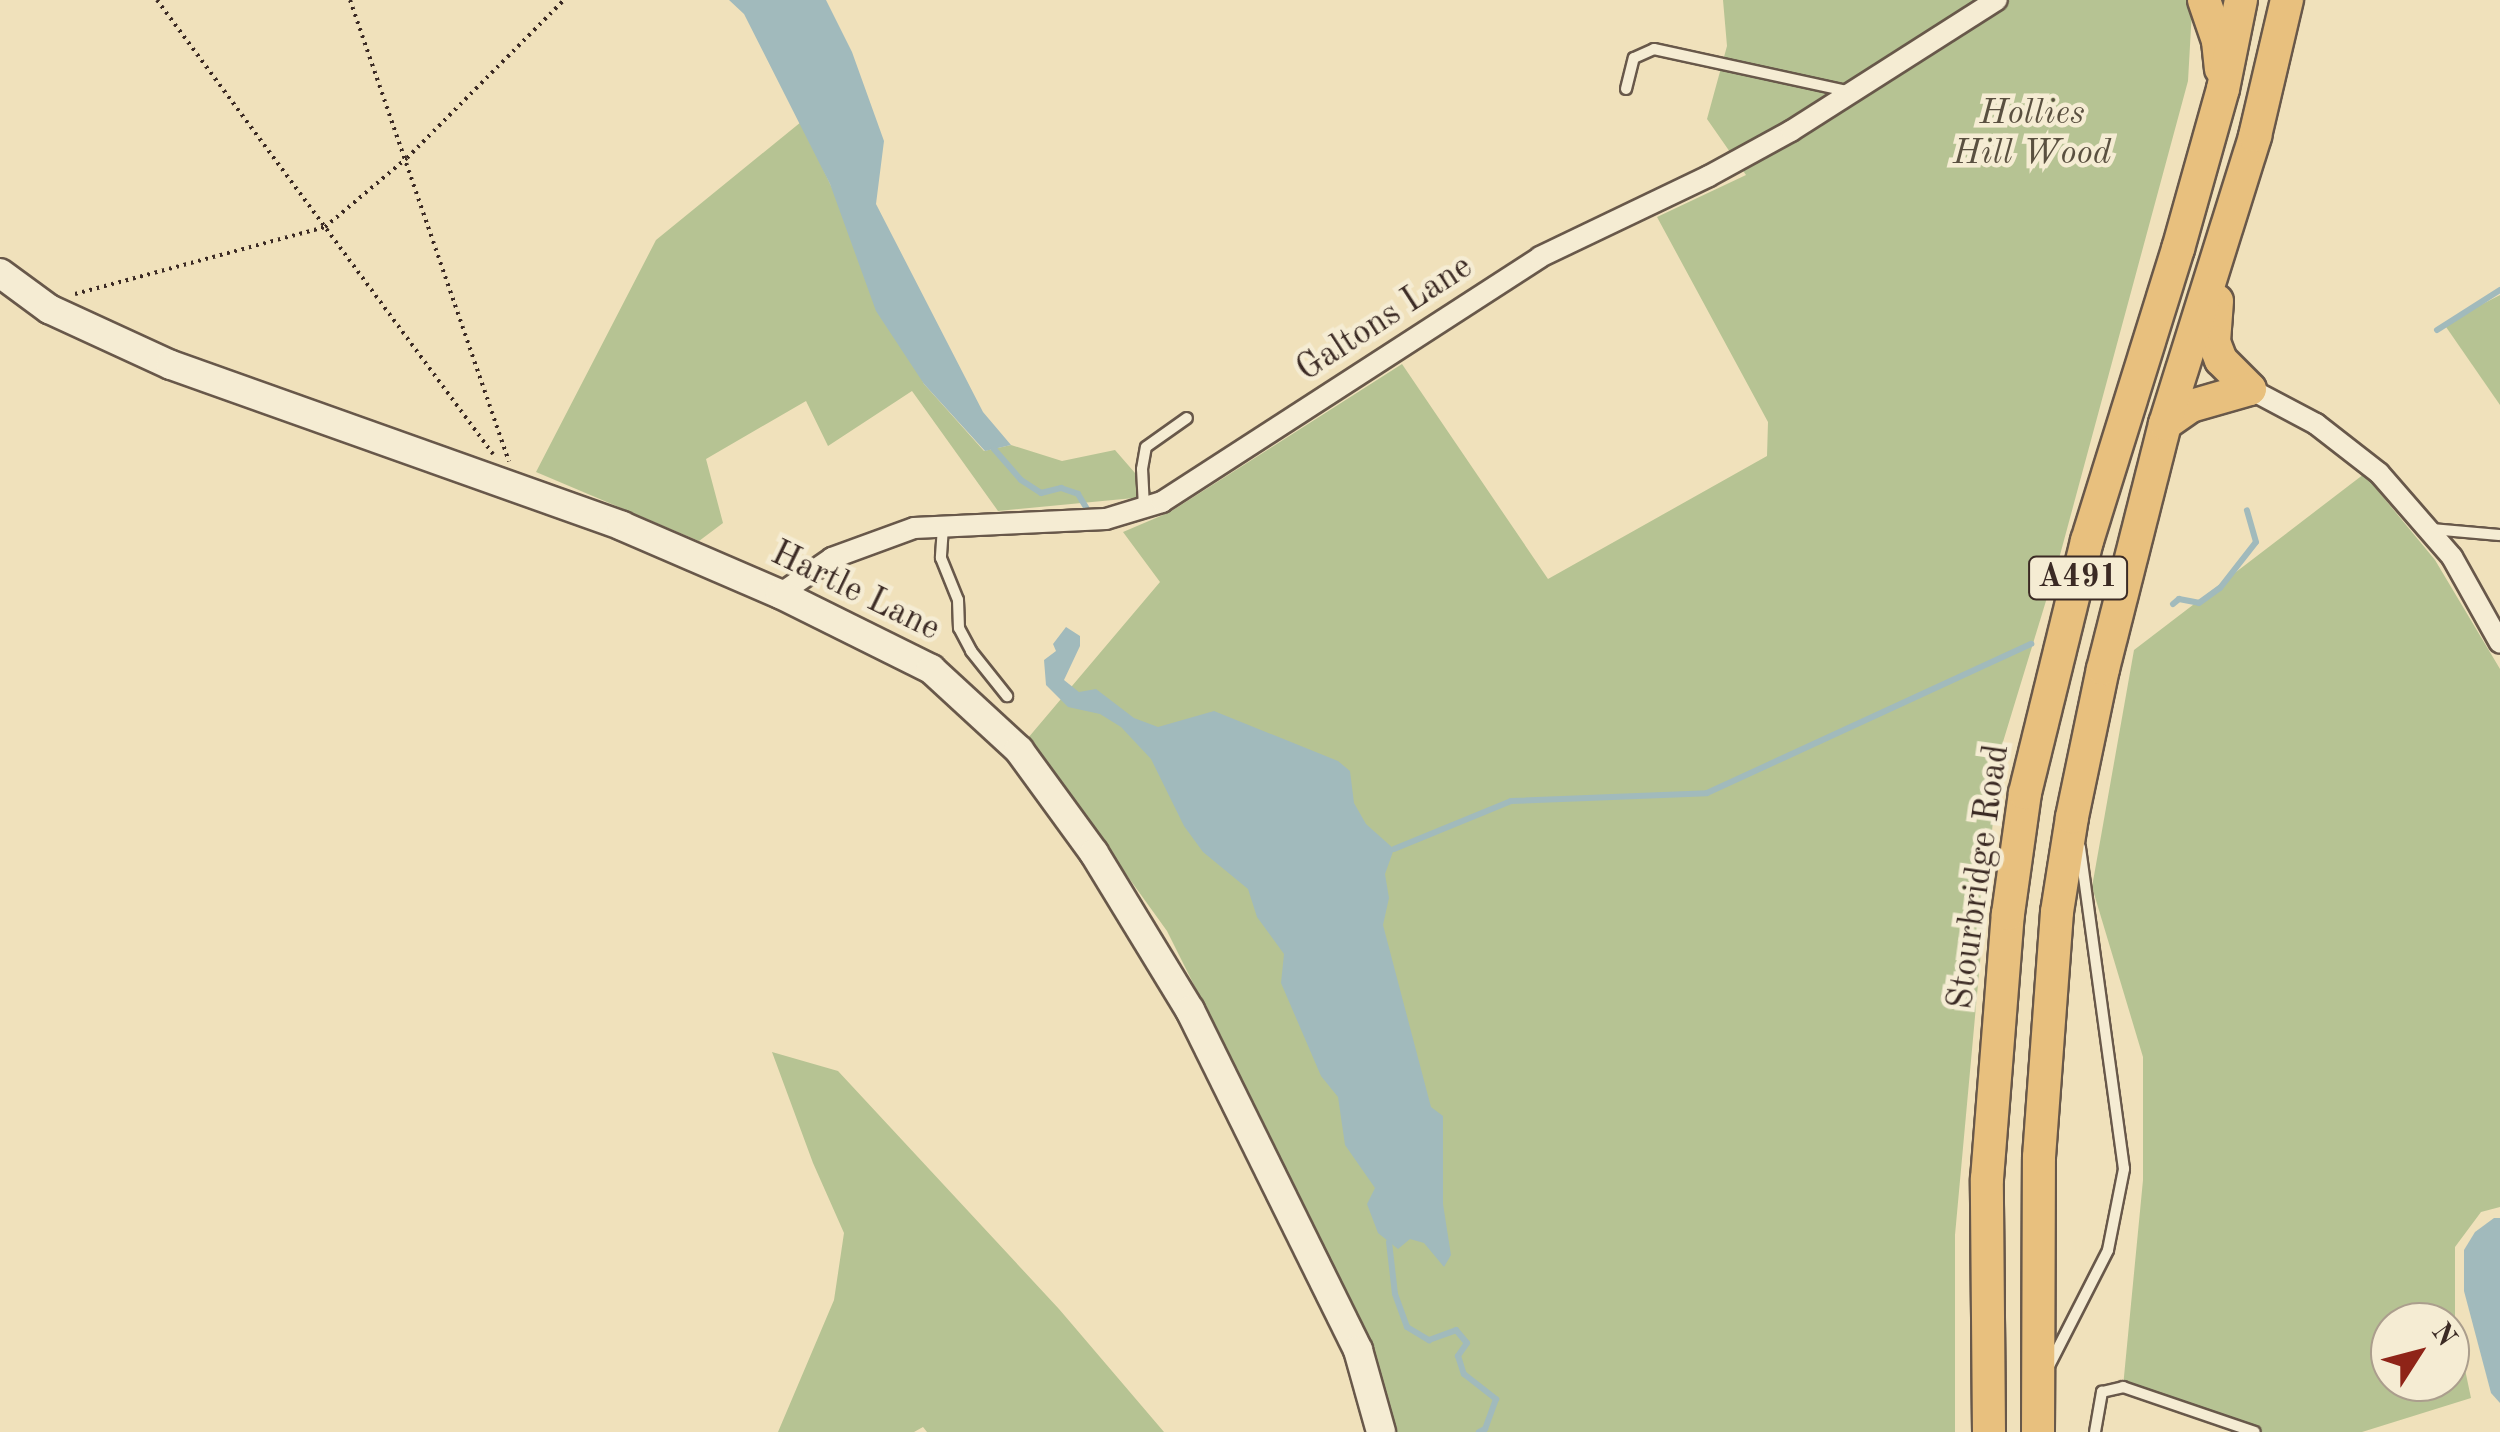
<!DOCTYPE html>
<style>
body{margin:0}
#map{position:relative;width:2500px;height:1432px;overflow:hidden;background:#f0e1bb;font-family:"Old Standard TT",serif}
div>[style]{position:absolute}
.green>*{inset:0;background:#b6c393}
.water>*{inset:0;background:#a1babc}
.stream>*{height:6px;margin:-3px;padding:0 3px;transform-origin:3px;border-radius:3px;background:#a1babc}
.path>*{height:4px;margin-top:-2px;transform-origin:0;background:repeating-linear-gradient(90deg,#3b2a24 0 2.5px,transparent 0 7.5px)}
.roads{filter:drop-shadow(2px 0 #68584a) drop-shadow(-2px 0 #68584a) drop-shadow(0 2px #68584a) drop-shadow(0 -2px #68584a)}
.service>*{height:10px;margin:-5px;padding:0 5px;transform-origin:5px;border-radius:5px;background:#f5ecd3}
.minor>*{height:20px;margin:-10px;padding:0 10px;transform-origin:10px;border-radius:10px;background:#f5ecd3}
.secondary>*{height:28px;margin:-14px;padding:0 14px;transform-origin:14px;border-radius:14px;background:#f5ecd3}
.trunk>*{height:32px;margin:-16px;padding:0 16px;transform-origin:16px;border-radius:16px;background:#e8c07e}
span{translate:-50% -50%;white-space:nowrap;text-align:center;line-height:1.15;-webkit-text-stroke:9px #f5ecd3;paint-order:stroke}
.shield-label span{padding:2px 8px;background:#f5ecd3;border:2px solid;border-radius:8px;-webkit-text-stroke-width:0}
.shield-label{font-size:32px;color:#3b2a24;font-weight:700}
.park-label{font-size:35px;color:#5a5040;font-style:italic}
.street-label{font-size:35px;color:#3b2a24}
.north{position:absolute;left:2370px;top:1302px;width:100px;height:100px;box-sizing:border-box;background:#f5ecd3;border:2px solid #ab9e8d;border-radius:50%;rotate:54deg;font-size:28px;font-weight:700;line-height:40px;text-align:center;color:#3b2a24}
.north::after{content:'';display:block;margin:auto;width:35px;height:45px;background:#8f2418;clip-path:polygon(50% 0,100% 100%,50% 72%,0 100%)}
</style>
<div id="map">
<div class="green">
<i style="clip-path:polygon(1723px 0,2187px 0,2192px 10px,2188px 81px,2060px 555px,1999px 755px,1955px 1235px,1955px 1432px,1395px 1432px,1328px 1253px,1167px 931px,1028px 738px,1160px 582px,1123px 532px,1170px 512px,1402px 364px,1548px 579px,1767px 456px,1768px 422px,1657px 217px,1746px 175px,1707px 119px,1727px 46px)"></i>
<i style="clip-path:polygon(801px 122px,924px 384px,984px 451px,1011px 445px,1062px 461px,1115px 450px,1155px 496px,998px 511px,912px 391px,828px 446px,806px 401px,706px 459px,723px 523px,699px 541px,536px 472px,656px 240px)"></i>
<i style="clip-path:polygon(2500px 295px,2500px 405px,2444px 324px)"></i>
<i style="clip-path:polygon(evenodd,2364px 474px,2435px 560px,2500px 669px,2500px 1207px,2481px 1212px,2455px 1247px,2455px 1322px,2471px 1398px,2362px 1432px,2255px 1432px,2123px 1387px,2143px 1180px,2143px 1057px,2092px 887px,2134px 650px,2364px 474px,2390px 1322px,2450px 1322px,2450px 1382px,2390px 1382px,2390px 1322px)"></i>
<i style="clip-path:polygon(772px 1052px,838px 1071px,1059px 1309px,1164px 1432px,927px 1432px,923px 1427px,914px 1432px,778px 1432px,834px 1300px,844px 1233px,813px 1163px)"></i>
</div>
<div class="water">
<i style="clip-path:polygon(729px 0,826px 0,852px 52px,884px 141px,876px 204px,983px 412px,1011px 445px,985px 451px,924px 384px,876px 311px,830px 184px,744px 14px)"></i>
<i style="clip-path:polygon(1066px 627px,1080px 636px,1080px 646px,1064px 680px,1079px 692px,1096px 689px,1134px 718px,1158px 727px,1214px 711px,1338px 761px,1350px 771px,1354px 803px,1366px 824px,1394px 849px,1385px 874px,1389px 898px,1383px 925px,1431px 1107px,1443px 1116px,1443px 1204px,1451px 1255px,1444px 1267px,1424px 1243px,1410px 1239px,1398px 1249px,1378px 1233px,1367px 1204px,1375px 1188px,1345px 1145px,1338px 1097px,1321px 1076px,1281px 983px,1284px 954px,1257px 917px,1248px 889px,1203px 852px,1184px 826px,1151px 759px,1121px 727px,1100px 714px,1068px 707px,1046px 685px,1044px 660px,1056px 651px,1053px 644px)"></i>
<i style="clip-path:polygon(2494px 1218px,2500px 1218px,2500px 1403px,2491px 1393px,2464px 1291px,2464px 1250px,2475px 1232px)"></i>
</div>
<div class="stream">
<i style="left:2437px;top:330px;width:75px;rotate:-32.4deg"></i>
<i style="left:994px;top:449px;width:41px;rotate:48.9deg"></i>
<i style="left:1021px;top:480px;width:24px;rotate:33deg"></i>
<i style="left:1041px;top:493px;width:21px;rotate:-14deg"></i>
<i style="left:1061px;top:488px;width:18px;rotate:19deg"></i>
<i style="left:1078px;top:494px;width:17px;rotate:59deg"></i>
<i style="left:2173px;top:604px;width:8px;rotate:-40deg"></i>
<i style="left:2179px;top:599px;width:20px;rotate:11deg"></i>
<i style="left:2199px;top:603px;width:26px;rotate:-36deg"></i>
<i style="left:2220px;top:588px;width:58px;rotate:-52deg"></i>
<i style="left:2256px;top:542px;width:33px;rotate:-106deg"></i>
<i style="left:1394px;top:849px;width:126px;rotate:-22.3deg"></i>
<i style="left:1511px;top:801px;width:196px;rotate:-2.3deg"></i>
<i style="left:1707px;top:793px;width:357px;rotate:-24.7deg"></i>
<i style="left:1389px;top:1242px;width:52px;rotate:83.4deg"></i>
<i style="left:1395px;top:1294px;width:35px;rotate:70deg"></i>
<i style="left:1407px;top:1327px;width:26px;rotate:31deg"></i>
<i style="left:1429px;top:1340px;width:29px;rotate:-20deg"></i>
<i style="left:1456px;top:1330px;width:17px;rotate:50deg"></i>
<i style="left:1467px;top:1343px;width:16px;rotate:125deg"></i>
<i style="left:1458px;top:1356px;width:19px;rotate:72deg"></i>
<i style="left:1464px;top:1374px;width:41px;rotate:38deg"></i>
<i style="left:1496px;top:1399px;width:32px;rotate:110deg"></i>
<i style="left:1485px;top:1429px;width:7px;rotate:153deg"></i>
</div>
<div class="path">
<i style="left:157px;top:0;width:565px;rotate:53.5deg"></i>
<i style="left:350px;top:0;width:488px;rotate:71deg"></i>
<i style="left:75px;top:294px;width:259px;rotate:-15deg"></i>
<i style="left:325px;top:227px;width:107px;rotate:-40.1deg"></i>
<i style="left:407px;top:158px;width:223px;rotate:-45.2deg"></i>
</div>
<div class="roads">
<div class="service">
<i style="left:1626px;top:89px;width:32px;rotate:-76deg"></i>
<i style="left:1634px;top:58px;width:22px;rotate:-24deg"></i>
<i style="left:1654px;top:49px;width:198px;rotate:12.3deg"></i>
<i style="left:1144px;top:507px;width:38px;rotate:-93deg"></i>
<i style="left:1142px;top:469px;width:22px;rotate:-80deg"></i>
<i style="left:1146px;top:447px;width:50px;rotate:-35.3deg"></i>
<i style="left:943px;top:527px;width:31px;rotate:94deg"></i>
<i style="left:941px;top:558px;width:45px;rotate:68deg"></i>
<i style="left:958px;top:600px;width:28px;rotate:88deg"></i>
<i style="left:959px;top:628px;width:26px;rotate:62deg"></i>
<i style="left:971px;top:651px;width:58px;rotate:51.3deg"></i>
<i style="left:2431px;top:529px;width:69px;rotate:5deg"></i>
<i style="left:2049px;top:1366px;width:130px;rotate:-63deg"></i>
<i style="left:2108px;top:1250px;width:83px;rotate:-78.8deg"></i>
<i style="left:2124px;top:1169px;width:325px;rotate:-97.8deg"></i>
<i style="left:2095px;top:1432px;width:41px;rotate:-80.1deg"></i>
<i style="left:2102px;top:1392px;width:22px;rotate:-13deg"></i>
<i style="left:2123px;top:1387px;width:139px;rotate:18.8deg"></i>
</div>
<div class="minor">
<i style="left:2250px;top:389px;width:75px;rotate:27.9deg"></i>
<i style="left:2316px;top:424px;width:80px;rotate:37.9deg"></i>
<i style="left:2379px;top:473px;width:111px;rotate:49deg"></i>
<i style="left:2452px;top:557px;width:98px;rotate:60.8deg"></i>
<i style="left:780px;top:594px;width:63px;rotate:-34.7deg"></i>
<i style="left:832px;top:558px;width:87px;rotate:-20.1deg"></i>
<i style="left:914px;top:528px;width:192px;rotate:-2.7deg"></i>
<i style="left:1106px;top:519px;width:59px;rotate:-16.9deg"></i>
<i style="left:1162px;top:502px;width:450px;rotate:-32.9deg"></i>
<i style="left:1540px;top:257px;width:187px;rotate:-25.6deg"></i>
<i style="left:1709px;top:176px;width:94px;rotate:-28.8deg"></i>
<i style="left:1791px;top:131px;width:244px;rotate:-32.5deg"></i>
</div>
<div class="secondary">
<i style="left:0;top:273px;width:61px;rotate:36.3deg"></i>
<i style="left:49px;top:309px;width:134px;rotate:24.7deg"></i>
<i style="left:171px;top:365px;width:479px;rotate:19.6deg"></i>
<i style="left:622px;top:526px;width:172px;rotate:23.3deg"></i>
<i style="left:780px;top:594px;width:169px;rotate:26.4deg"></i>
<i style="left:931px;top:669px;width:120px;rotate:42.6deg"></i>
<i style="left:1019px;top:750px;width:127px;rotate:53.9deg"></i>
<i style="left:1094px;top:853px;width:184px;rotate:58.6deg"></i>
<i style="left:1190px;top:1010px;width:379px;rotate:63.7deg"></i>
<i style="left:1358px;top:1350px;width:85px;rotate:74.3deg"></i>
</div>
<div class="trunk">
<i style="left:2204px;top:0;width:43px;rotate:71.1deg"></i>
<i style="left:2218px;top:41px;width:28px;rotate:84deg"></i>
<i style="left:2217px;top:301px;width:41px;rotate:94.2deg"></i>
<i style="left:2214px;top:342px;width:19px;rotate:69deg"></i>
<i style="left:2221px;top:360px;width:41px;rotate:45deg"></i>
<i style="left:2165px;top:424px;width:32px;rotate:-35deg"></i>
<i style="left:2191px;top:406px;width:61px;rotate:-16.1deg"></i>
<i style="left:1989px;top:1432px;width:253px;rotate:-90.5deg"></i>
<i style="left:1987px;top:1179px;width:266px;rotate:-85.5deg"></i>
<i style="left:2008px;top:914px;width:122px;rotate:-82deg"></i>
<i style="left:2025px;top:793px;width:260px;rotate:-76.2deg"></i>
<i style="left:2087px;top:541px;width:306px;rotate:-72.7deg"></i>
<i style="left:2178px;top:249px;width:166px;rotate:-74.3deg"></i>
<i style="left:2223px;top:89px;width:91px;rotate:-78.6deg"></i>
<i style="left:2038px;top:1432px;width:275px;rotate:-89.8deg"></i>
<i style="left:2039px;top:1157px;width:246px;rotate:-85.8deg"></i>
<i style="left:2057px;top:912px;width:96px;rotate:-81deg"></i>
<i style="left:2072px;top:817px;width:151px;rotate:-78.2deg"></i>
<i style="left:2103px;top:669px;width:253px;rotate:-75.8deg"></i>
<i style="left:2165px;top:424px;width:302px;rotate:-72.6deg"></i>
<i style="left:2255px;top:136px;width:140px;rotate:-76.8deg"></i>
</div>
</div>
<div class="shield-label">
<span style="left:2078px;top:578px">A491</span>
</div>
<div class="park-label">
<span style="left:2032px;top:134px">Hollies<br>Hill Wood</span>
</div>
<div class="street-label">
<span style="left:1385px;top:319px;rotate:-33deg">Galtons Lane</span>
<span style="left:855px;top:592px;rotate:26deg">Hartle Lane</span>
<span style="left:1980px;top:877px;rotate:-82deg">Stourbridge Road</span>
</div>
<div class="north">N</div>
</div>
